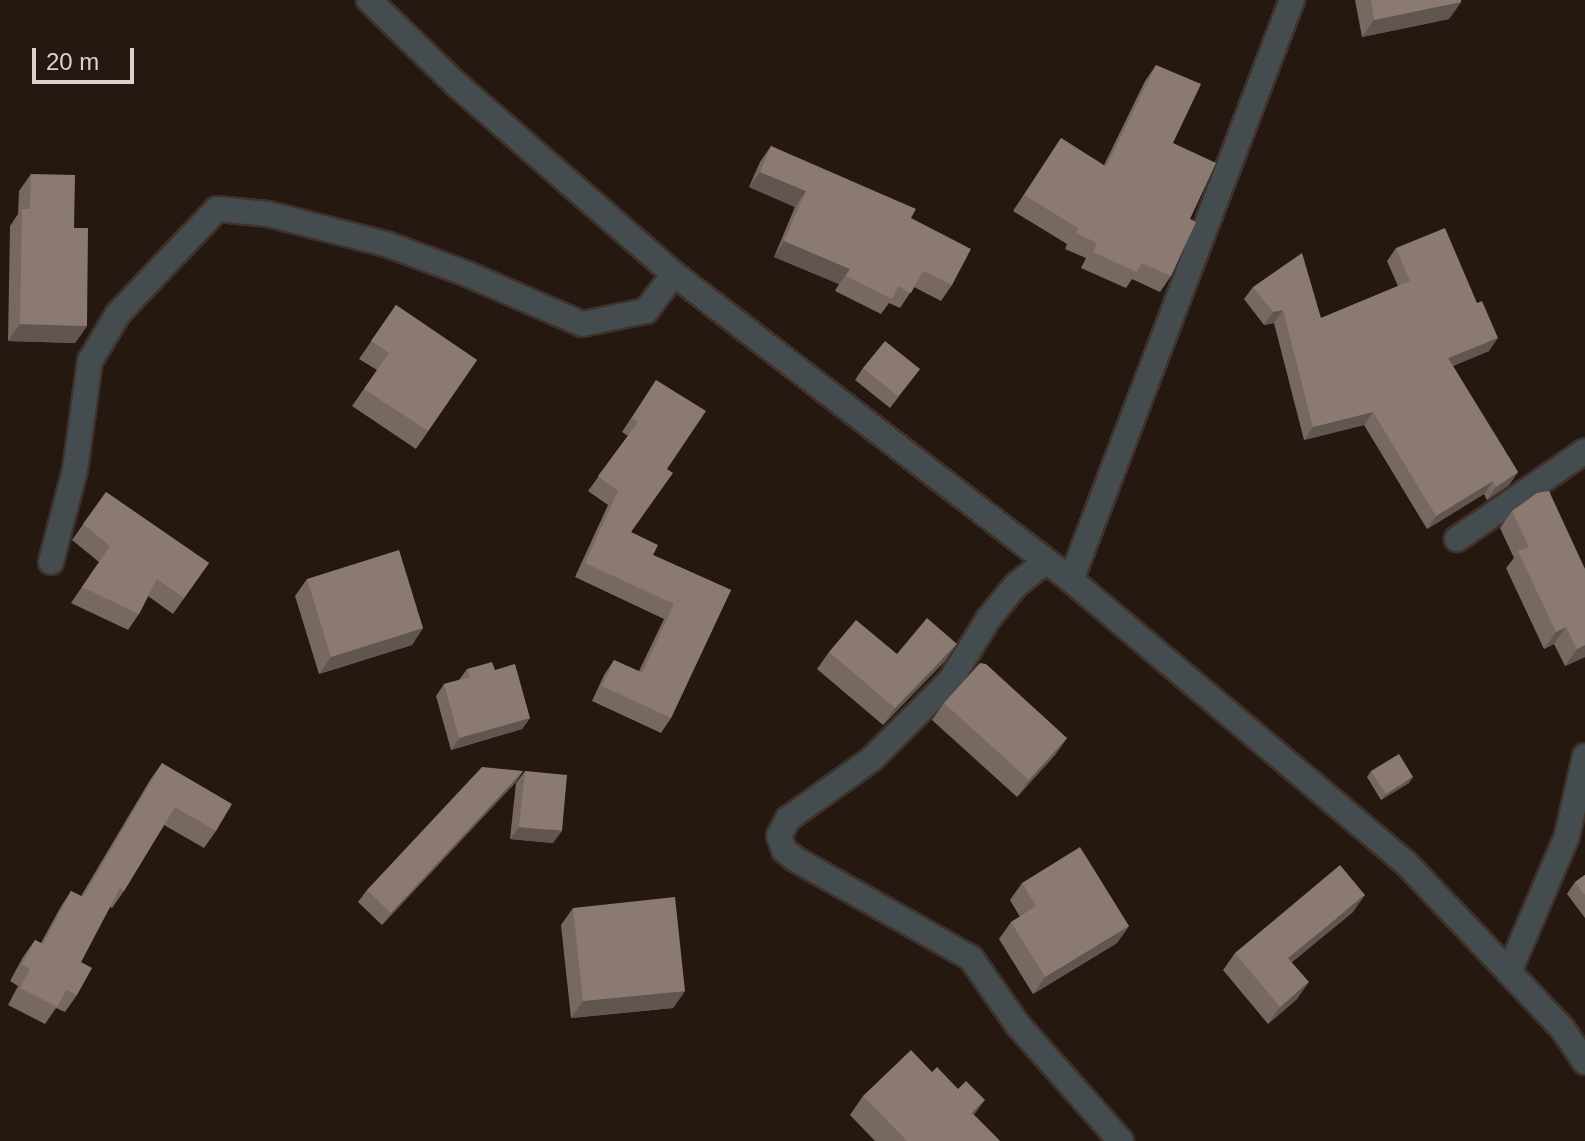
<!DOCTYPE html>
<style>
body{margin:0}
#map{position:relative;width:1585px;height:1141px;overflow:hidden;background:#241811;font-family:Arial,sans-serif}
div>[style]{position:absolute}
.roads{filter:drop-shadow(2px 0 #3e322b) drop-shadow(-2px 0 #3e322b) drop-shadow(0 2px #3e322b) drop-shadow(0 -2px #3e322b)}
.minor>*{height:24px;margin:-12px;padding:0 12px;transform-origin:12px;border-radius:12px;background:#454c4f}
.wall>*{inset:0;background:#776961}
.shaded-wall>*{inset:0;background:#61554f}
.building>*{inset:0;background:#8a7a71}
span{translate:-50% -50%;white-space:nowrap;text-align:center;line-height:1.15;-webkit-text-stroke:8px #241811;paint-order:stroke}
.scale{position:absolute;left:32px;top:48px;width:102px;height:36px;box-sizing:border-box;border:4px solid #dcd3ce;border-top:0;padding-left:10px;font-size:24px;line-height:28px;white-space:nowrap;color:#dcd3ce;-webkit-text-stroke:6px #241811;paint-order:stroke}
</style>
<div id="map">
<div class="roads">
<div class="minor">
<i style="left:369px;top:0;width:121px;rotate:44deg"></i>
<i style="left:456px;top:84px;width:289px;rotate:41.1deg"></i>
<i style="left:674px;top:274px;width:501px;rotate:37.62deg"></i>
<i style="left:1071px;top:580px;width:437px;rotate:40.2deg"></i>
<i style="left:1405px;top:862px;width:228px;rotate:46.6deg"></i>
<i style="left:1562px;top:1028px;width:41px;rotate:55.9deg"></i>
<i style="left:1457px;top:539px;width:155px;rotate:-34.5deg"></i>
<i style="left:1046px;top:561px;width:38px;rotate:141deg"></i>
<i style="left:1016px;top:585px;width:43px;rotate:129.3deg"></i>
<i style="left:989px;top:618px;width:74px;rotate:121.8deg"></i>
<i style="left:950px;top:681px;width:110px;rotate:135deg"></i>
<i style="left:872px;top:759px;width:103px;rotate:144.5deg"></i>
<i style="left:788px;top:819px;width:19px;rotate:118deg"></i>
<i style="left:779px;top:836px;width:15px;rotate:70deg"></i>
<i style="left:784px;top:850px;width:14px;rotate:39deg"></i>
<i style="left:795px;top:859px;width:202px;rotate:29.4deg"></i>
<i style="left:971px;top:958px;width:80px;rotate:55.1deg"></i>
<i style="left:1017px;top:1024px;width:157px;rotate:48.4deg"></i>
<i style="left:51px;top:562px;width:95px;rotate:-75.4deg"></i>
<i style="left:75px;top:470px;width:110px;rotate:-82.2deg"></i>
<i style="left:90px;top:361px;width:55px;rotate:-59.2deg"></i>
<i style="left:118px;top:314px;width:144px;rotate:-46.7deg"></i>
<i style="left:217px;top:209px;width:51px;rotate:5.6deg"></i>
<i style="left:268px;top:214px;width:122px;rotate:14.3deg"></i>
<i style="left:386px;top:244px;width:86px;rotate:20.3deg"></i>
<i style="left:467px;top:274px;width:125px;rotate:23.5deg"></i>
<i style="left:582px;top:324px;width:65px;rotate:-11.5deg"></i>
<i style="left:646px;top:311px;width:46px;rotate:-52.9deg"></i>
<i style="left:1071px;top:580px;width:621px;rotate:-69.14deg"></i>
<i style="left:1509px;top:972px;width:148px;rotate:-66.9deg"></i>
<i style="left:1567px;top:836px;width:82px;rotate:-77.3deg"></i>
</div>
</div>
<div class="wall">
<i style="clip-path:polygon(1355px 0,1461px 0,1461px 2px,1449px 19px,1362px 37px)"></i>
<i style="clip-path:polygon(1156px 65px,1190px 219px,1171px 276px,1160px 292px,1132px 279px,1126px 288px,1081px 268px,1086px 258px,1065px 249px,1067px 244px,1013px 211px,1061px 138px,1104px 165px,1145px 81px)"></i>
<i style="clip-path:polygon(771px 146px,911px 218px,952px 285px,941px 301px,914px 287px,900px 308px,889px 303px,881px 314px,835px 291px,839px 284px,774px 257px,795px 207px,749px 187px,760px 162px)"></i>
<i style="clip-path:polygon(31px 174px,87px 326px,75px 343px,8px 341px,10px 226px,18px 214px,19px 191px)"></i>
<i style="clip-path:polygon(1396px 248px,1477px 303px,1489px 351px,1453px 366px,1518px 472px,1509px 485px,1487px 500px,1484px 494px,1427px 529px,1364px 425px,1304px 440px,1274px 323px,1264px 325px,1244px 299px,1253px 287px,1321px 318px,1398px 286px,1387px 261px)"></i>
<i style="clip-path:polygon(396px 305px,477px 360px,416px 449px,352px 406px,377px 370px,359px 359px)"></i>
<i style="clip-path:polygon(863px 368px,920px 369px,890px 408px,855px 380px)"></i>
<i style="clip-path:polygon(656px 380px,667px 469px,631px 532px,653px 555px,731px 590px,671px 718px,661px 733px,592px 701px,604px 675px,614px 660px,639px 671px,664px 619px,575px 577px,608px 505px,588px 491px,628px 436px,622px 432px)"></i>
<i style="clip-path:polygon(106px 492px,209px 563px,173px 614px,148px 596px,139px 614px,128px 630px,71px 603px,99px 562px,72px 540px)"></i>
<i style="clip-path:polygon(1512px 511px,1585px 569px,1585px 657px,1565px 666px,1554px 644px,1544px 649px,1506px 568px,1514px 558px,1500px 528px)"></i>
<i style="clip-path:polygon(307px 579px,423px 628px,412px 645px,319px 674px,295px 596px)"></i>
<i style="clip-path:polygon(829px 652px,897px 654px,945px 661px,883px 725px,817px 669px)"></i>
<i style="clip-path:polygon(467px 669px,495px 670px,530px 718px,522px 729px,451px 750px,436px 696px,444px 684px,459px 680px)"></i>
<i style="clip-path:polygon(944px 703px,1067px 738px,1055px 755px,1017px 797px,932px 720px)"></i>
<i style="clip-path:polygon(162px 763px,216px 831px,204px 848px,164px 825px,124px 891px,112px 908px,110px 907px,81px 962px,77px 995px,65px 1012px,56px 1008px,45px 1024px,8px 1005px,18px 986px,10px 981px,23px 957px,35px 940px,41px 943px,60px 908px,71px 891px,81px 896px,150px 780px)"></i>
<i style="clip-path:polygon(523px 771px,515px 783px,382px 925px,358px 902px,367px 890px)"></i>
<i style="clip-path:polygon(525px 771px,553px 843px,510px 839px,516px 783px)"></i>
<i style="clip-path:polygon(1371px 771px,1409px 783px,1381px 800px,1367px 777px)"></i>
<i style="clip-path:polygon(1585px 875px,1585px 918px,1567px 894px,1575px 882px)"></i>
<i style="clip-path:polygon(1022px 883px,1129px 926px,1117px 943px,1033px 994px,999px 939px,1011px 922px,1020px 917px,1010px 900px)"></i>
<i style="clip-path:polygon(573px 908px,685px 991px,673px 1008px,571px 1018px,561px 925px)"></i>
<i style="clip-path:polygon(1353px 912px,1292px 962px,1297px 999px,1268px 1024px,1223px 970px,1235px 953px)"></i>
<i style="clip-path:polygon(932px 1072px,958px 1089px,974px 1115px,1000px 1141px,875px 1141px,850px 1115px,863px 1096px)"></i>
</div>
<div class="shaded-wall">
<i style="clip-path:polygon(1461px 2px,1449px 19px,1362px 37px,1374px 20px)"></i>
<i style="clip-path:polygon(760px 172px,806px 191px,795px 207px,749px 187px)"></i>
<i style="clip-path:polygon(784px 241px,850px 269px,839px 284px,774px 257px)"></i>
<i style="clip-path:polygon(1283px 310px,1274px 323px,1264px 325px,1273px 312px)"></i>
<i style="clip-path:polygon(20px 324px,87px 326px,75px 343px,8px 341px)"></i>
<i style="clip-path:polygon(1498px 338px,1489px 351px,1439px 371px,1448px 358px)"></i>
<i style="clip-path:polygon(1373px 412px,1364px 425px,1304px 440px,1313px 427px)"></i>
<i style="clip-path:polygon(1518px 472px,1509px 485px,1487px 500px,1496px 487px)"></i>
<i style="clip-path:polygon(1493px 481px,1484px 494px,1427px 529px,1436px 516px)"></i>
<i style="clip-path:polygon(1566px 627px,1554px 644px,1544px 649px,1556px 632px)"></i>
<i style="clip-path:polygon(423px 628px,412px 645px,319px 674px,331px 657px)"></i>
<i style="clip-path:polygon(957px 644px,945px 661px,883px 725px,895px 708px)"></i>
<i style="clip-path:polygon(1585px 645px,1585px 657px,1565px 666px,1577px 649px)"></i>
<i style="clip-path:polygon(530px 718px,522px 729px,451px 750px,459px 738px)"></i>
<i style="clip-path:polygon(1067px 738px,1055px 755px,1017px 797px,1029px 780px)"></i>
<i style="clip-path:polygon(523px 771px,515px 783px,382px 925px,391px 913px)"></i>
<i style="clip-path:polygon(1413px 777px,1409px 783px,1381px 800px,1386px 794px)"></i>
<i style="clip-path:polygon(519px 827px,562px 831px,553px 843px,510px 839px)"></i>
<i style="clip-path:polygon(1365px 895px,1353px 912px,1276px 975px,1288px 958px)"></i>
<i style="clip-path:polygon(1129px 926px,1117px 943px,1033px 994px,1045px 977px)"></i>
<i style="clip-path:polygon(1309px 982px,1297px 999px,1268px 1024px,1280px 1007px)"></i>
<i style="clip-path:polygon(685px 991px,673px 1008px,571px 1018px,583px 1001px)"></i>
<i style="clip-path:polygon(985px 1100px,971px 1119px,972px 1113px)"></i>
</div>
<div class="building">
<i style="clip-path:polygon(1371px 0,1461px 0,1461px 2px,1374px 20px)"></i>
<i style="clip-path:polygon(1156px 65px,1201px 84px,1173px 143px,1216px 163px,1190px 219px,1196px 222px,1171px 276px,1142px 263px,1137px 272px,1093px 252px,1097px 243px,1076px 233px,1078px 228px,1024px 195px,1061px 138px,1106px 167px)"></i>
<i style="clip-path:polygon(771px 146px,916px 209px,911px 218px,971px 249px,952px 285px,923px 271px,911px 293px,898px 286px,892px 299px,846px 276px,850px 269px,784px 241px,806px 191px,760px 172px)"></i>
<i style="clip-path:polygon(31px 174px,75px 175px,74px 228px,88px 228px,87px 326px,20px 324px,22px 209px,30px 209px)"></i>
<i style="clip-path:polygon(1445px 228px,1477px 303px,1482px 301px,1498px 338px,1448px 358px,1518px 472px,1496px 487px,1493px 481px,1436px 516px,1373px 412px,1313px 427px,1283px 310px,1273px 312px,1253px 287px,1302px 253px,1321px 318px,1410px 281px,1396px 248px)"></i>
<i style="clip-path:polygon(396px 305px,477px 360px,428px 431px,364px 389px,389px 353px,371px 341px)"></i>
<i style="clip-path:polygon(885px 341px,920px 369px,898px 396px,863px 368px)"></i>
<i style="clip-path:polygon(656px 380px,706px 411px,667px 469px,673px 473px,631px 532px,658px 545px,653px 555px,731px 590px,671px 718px,602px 686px,614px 660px,642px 673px,674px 604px,585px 563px,618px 491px,598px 476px,638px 422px,632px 418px)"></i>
<i style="clip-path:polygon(1549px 491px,1585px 569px,1585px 645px,1577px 649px,1566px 627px,1556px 632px,1518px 551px,1529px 547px,1512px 511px,1537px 493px)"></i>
<i style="clip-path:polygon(106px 492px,209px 563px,184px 598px,157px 579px,139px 614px,82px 587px,110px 546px,83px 524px)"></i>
<i style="clip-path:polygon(399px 550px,423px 628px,331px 657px,307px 579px)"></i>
<i style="clip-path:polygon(927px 618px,957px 644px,895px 708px,829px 652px,856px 620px,897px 654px)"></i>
<i style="clip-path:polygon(492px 662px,495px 670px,515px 664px,530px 718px,459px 738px,444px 684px,470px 677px,467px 669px)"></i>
<i style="clip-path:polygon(980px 663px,986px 664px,1067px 738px,1029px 780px,944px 703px)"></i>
<i style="clip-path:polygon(1399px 754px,1413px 777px,1386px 794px,1371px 771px)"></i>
<i style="clip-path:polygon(162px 763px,232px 804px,216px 831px,175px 807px,124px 891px,120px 888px,81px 962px,92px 968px,77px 995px,66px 990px,57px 1007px,20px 988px,30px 969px,22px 964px,35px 940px,43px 944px,71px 891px,83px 897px)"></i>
<i style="clip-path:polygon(482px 767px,523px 771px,391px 913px,367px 890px)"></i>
<i style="clip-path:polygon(525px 771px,567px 775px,562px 831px,519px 827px)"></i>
<i style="clip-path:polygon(1080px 847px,1129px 926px,1045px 977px,1011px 922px,1036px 906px,1022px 883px)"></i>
<i style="clip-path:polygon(1340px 865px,1365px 895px,1288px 958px,1309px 982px,1280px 1007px,1235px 953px)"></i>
<i style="clip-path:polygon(1585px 875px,1585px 895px,1575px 882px)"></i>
<i style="clip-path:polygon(675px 897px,685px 991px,583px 1001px,573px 908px)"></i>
<i style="clip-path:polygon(911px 1050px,932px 1072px,937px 1067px,958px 1089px,966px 1081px,985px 1100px,972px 1113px,1000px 1141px,907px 1141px,863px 1096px)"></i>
</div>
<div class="scale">20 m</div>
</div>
